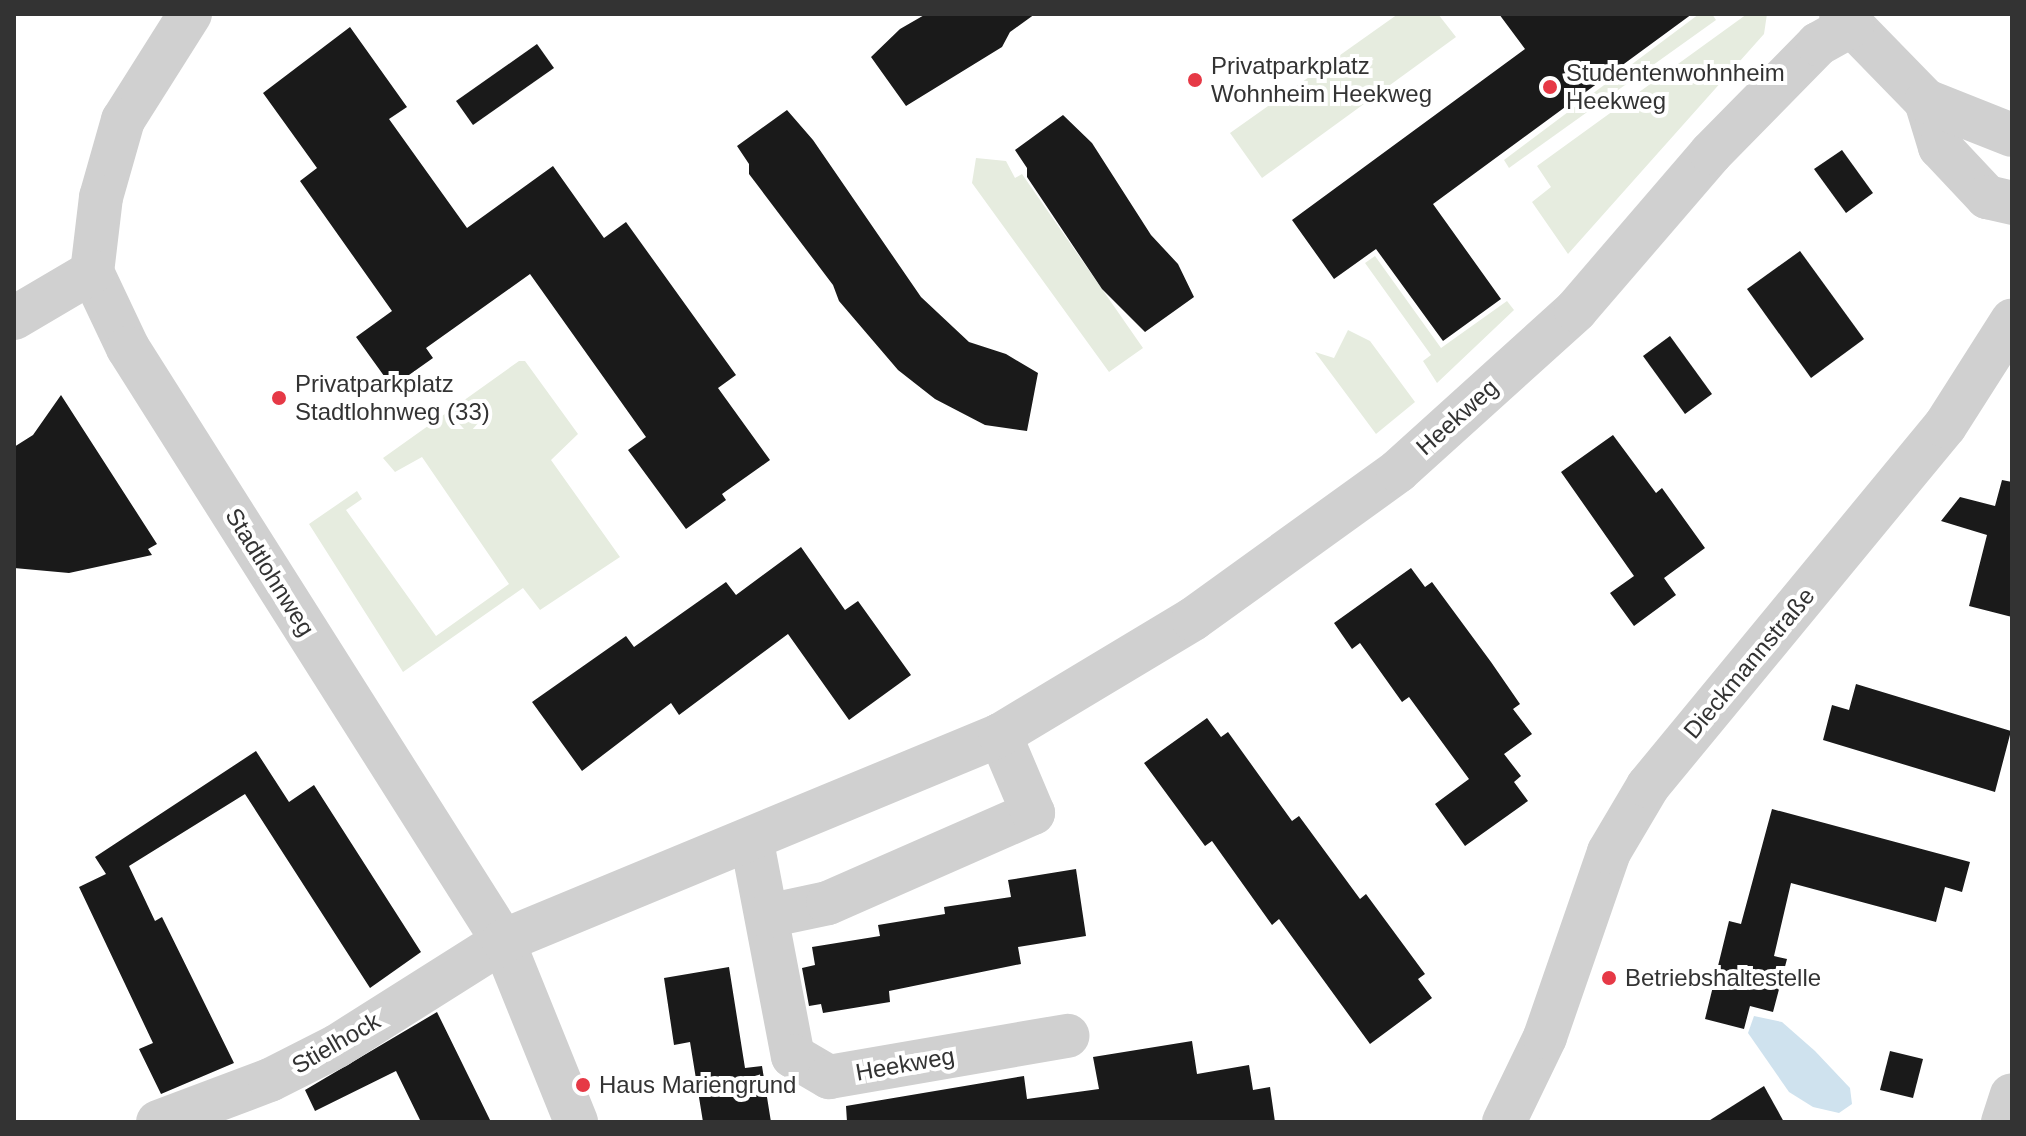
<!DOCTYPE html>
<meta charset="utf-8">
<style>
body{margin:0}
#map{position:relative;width:2026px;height:1136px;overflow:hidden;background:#fff;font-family:Arial,sans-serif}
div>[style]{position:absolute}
.green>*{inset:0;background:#e6ecdf}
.water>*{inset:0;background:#cfe2ee}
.building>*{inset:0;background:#1a1a1a}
.minor>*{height:44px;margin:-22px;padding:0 22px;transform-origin:22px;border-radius:22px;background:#d0d0d0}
.dots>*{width:22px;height:22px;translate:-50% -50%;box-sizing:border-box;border:4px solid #fff;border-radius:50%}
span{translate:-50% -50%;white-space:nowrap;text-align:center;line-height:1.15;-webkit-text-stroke:8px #fff;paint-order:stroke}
.poi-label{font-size:24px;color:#333}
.left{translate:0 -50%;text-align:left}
.street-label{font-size:24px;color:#333}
.frame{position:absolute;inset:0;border:16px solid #333;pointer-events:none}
</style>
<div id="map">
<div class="green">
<i style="clip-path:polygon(1398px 14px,1438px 14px,1456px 37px,1262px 178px,1230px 133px)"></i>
<i style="clip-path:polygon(1699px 14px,1712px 14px,1716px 20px,1509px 168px,1504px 160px)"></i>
<i style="clip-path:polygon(1747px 14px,1767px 14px,1764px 34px,1568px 254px,1532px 202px,1551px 187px,1537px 166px)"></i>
<i style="clip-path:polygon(976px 158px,1006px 161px,1015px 178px,1022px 174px,1143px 348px,1109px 372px,972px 183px)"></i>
<i style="clip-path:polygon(1375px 256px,1441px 348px,1507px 301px,1514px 310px,1437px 383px,1423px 361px,1431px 355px,1365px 263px)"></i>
<i style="clip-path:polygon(1348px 330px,1370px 341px,1415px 402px,1376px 434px,1315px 352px,1334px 358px)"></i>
<i style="clip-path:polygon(519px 361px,525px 361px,578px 434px,551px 460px,620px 557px,540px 610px,523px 588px,403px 672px,309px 524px,357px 491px,362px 499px,346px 510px,436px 636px,509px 584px,422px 457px,395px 472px,383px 458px)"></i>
</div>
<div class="water">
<i style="clip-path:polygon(1754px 1016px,1782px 1022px,1815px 1051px,1850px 1088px,1852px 1104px,1839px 1113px,1813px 1107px,1789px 1092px,1748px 1033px)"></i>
</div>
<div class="building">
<i style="clip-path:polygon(926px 14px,1035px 14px,1010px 32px,1002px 47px,906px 106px,871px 57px,900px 29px)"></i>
<i style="clip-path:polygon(1499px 14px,1692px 14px,1433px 204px,1501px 299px,1443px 341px,1376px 249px,1334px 279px,1292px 220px,1525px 49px)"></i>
<i style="clip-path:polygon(350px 27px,407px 107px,389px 119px,467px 228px,553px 166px,604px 238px,626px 222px,736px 375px,718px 388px,770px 460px,722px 494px,726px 500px,686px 529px,628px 450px,646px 437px,530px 274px,426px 348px,433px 358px,392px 387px,356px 337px,392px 311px,300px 181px,317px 168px,263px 93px)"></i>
<i style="clip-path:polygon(537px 44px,554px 68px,473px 125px,456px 101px)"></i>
<i style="clip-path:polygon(787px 110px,813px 140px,921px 297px,969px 342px,1006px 354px,1038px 373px,1027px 431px,985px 425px,935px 399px,898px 370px,839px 301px,833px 285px,749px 174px,749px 164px,737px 146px)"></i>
<i style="clip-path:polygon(1063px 115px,1092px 143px,1151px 235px,1178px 264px,1194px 297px,1145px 332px,1102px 289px,1027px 177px,1027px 168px,1015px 150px)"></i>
<i style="clip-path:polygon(1842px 150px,1873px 193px,1846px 213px,1814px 169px)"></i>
<i style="clip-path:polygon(1800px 251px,1864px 339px,1811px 378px,1747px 289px)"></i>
<i style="clip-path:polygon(1670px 336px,1712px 394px,1685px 414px,1643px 356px)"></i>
<i style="clip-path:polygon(61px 395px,157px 544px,148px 549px,152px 555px,69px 573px,14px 568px,14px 447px,33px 435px)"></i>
<i style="clip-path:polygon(1613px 435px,1656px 493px,1662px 488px,1705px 548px,1664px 578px,1676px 595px,1634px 626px,1610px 593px,1634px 576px,1561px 472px)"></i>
<i style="clip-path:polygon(2002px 480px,2012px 482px,2012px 617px,1969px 606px,1987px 535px,1941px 521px,1960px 497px,1995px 506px)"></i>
<i style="clip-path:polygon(801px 547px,845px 610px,858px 601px,911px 675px,849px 720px,788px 634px,679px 715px,671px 703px,582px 771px,532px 702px,626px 636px,634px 647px,726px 582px,736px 595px)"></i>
<i style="clip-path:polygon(1411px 568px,1425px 587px,1432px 582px,1491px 662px,1520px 704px,1513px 709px,1532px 734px,1504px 754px,1521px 776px,1514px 782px,1528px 801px,1465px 846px,1435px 804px,1469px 779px,1409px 697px,1402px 702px,1360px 643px,1352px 649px,1334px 623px)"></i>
<i style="clip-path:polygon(1856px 684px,2011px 731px,1995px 792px,1823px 740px,1832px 705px,1849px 710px)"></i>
<i style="clip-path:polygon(1207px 718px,1221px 737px,1228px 732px,1292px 821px,1299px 816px,1360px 899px,1366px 894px,1425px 974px,1418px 979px,1432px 998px,1370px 1044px,1279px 919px,1272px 925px,1212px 841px,1205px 846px,1144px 763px)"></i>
<i style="clip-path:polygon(256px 751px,289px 802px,314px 785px,421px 952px,370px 988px,245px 794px,129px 866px,155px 921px,162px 917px,234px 1063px,161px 1094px,139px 1049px,153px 1043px,79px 887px,106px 874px,95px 857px)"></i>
<i style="clip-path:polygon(1772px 809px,1970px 862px,1962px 892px,1945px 887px,1936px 922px,1791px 883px,1774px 956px,1787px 959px,1773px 1012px,1750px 1006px,1744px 1029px,1705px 1019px,1729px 921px,1741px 924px)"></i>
<i style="clip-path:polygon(1076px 869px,1086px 936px,1018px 947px,1021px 964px,889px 991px,890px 1002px,823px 1013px,821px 1004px,809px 1006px,802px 968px,815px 965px,812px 947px,880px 936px,878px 925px,945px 914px,944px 907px,1011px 897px,1008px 880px)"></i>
<i style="clip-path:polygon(729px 967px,745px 1068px,762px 1066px,771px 1122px,703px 1122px,690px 1042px,674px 1045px,664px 978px)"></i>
<i style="clip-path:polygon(437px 1012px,491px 1122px,421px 1122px,396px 1071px,315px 1111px,305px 1090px)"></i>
<i style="clip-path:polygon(1192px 1041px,1197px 1074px,1249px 1065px,1253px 1090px,1270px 1087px,1275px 1122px,847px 1122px,846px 1106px,1024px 1076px,1027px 1099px,1099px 1089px,1093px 1057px)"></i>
<i style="clip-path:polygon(1890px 1051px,1923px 1059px,1913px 1098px,1880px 1090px)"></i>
<i style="clip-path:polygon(1764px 1086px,1784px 1122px,1707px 1122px)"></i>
</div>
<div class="minor">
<i style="left:190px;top:14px;width:125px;rotate:122.3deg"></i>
<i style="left:123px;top:120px;width:80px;rotate:105.9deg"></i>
<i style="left:101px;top:197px;width:76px;rotate:96.8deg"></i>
<i style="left:92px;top:272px;width:84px;rotate:64.7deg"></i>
<i style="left:128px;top:348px;width:702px;rotate:57.69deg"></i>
<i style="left:503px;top:941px;width:195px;rotate:68deg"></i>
<i style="left:1841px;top:14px;width:122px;rotate:45.7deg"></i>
<i style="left:1926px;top:101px;width:48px;rotate:73.1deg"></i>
<i style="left:1940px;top:147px;width:69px;rotate:46.8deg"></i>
<i style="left:1987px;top:197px;width:26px;rotate:13deg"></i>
<i style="left:1926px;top:101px;width:92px;rotate:21.6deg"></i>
<i style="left:14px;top:318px;width:91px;rotate:-30.5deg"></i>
<i style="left:752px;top:842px;width:218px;rotate:79.2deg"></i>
<i style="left:793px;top:1056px;width:42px;rotate:30.3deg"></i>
<i style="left:829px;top:1077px;width:242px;rotate:-9.8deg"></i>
<i style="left:767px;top:916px;width:62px;rotate:-12deg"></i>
<i style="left:828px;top:903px;width:224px;rotate:-23.7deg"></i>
<i style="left:1033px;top:813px;width:85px;rotate:-112.9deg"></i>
<i style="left:158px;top:1122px;width:120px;rotate:-20.6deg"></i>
<i style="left:270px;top:1080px;width:75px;rotate:-26.9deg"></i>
<i style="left:337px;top:1046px;width:196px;rotate:-32.3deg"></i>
<i style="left:503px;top:941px;width:538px;rotate:-22.51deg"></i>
<i style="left:1000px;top:735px;width:225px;rotate:-31deg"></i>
<i style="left:1193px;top:619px;width:253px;rotate:-35.8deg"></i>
<i style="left:1398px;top:471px;width:240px;rotate:-42.1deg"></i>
<i style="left:1576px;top:310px;width:207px;rotate:-49.3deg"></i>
<i style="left:1711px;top:153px;width:153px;rotate:-45.5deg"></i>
<i style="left:1818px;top:44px;width:39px;rotate:-29deg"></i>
<i style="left:1504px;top:1122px;width:94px;rotate:-64.2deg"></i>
<i style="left:1545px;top:1037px;width:196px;rotate:-70.9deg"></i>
<i style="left:1609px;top:852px;width:77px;rotate:-59.4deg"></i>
<i style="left:1648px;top:786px;width:467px;rotate:-50.5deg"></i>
<i style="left:1945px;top:426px;width:125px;rotate:-57.5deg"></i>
<i style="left:2003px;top:1122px;width:28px;rotate:-72deg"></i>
</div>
<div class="dots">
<i style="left:1195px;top:80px;background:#e63946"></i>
<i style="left:1550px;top:87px;background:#e63946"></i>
<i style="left:279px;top:398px;background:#e63946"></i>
<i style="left:1609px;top:978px;background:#e63946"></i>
<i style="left:583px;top:1085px;background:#e63946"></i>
</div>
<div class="poi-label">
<span class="left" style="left:1211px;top:80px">Privatparkplatz<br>Wohnheim Heekweg</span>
<span class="left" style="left:1566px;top:87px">Studentenwohnheim<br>Heekweg</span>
<span class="left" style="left:295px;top:398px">Privatparkplatz<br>Stadtlohnweg (33)</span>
<span class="left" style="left:1625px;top:978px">Betriebshaltestelle</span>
<span class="left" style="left:599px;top:1085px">Haus Mariengrund</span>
</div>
<div class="street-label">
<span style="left:1457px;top:417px;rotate:-42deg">Heekweg</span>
<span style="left:270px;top:572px;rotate:58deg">Stadtlohnweg</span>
<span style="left:1749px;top:663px;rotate:-50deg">Dieckmannstraße</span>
<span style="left:336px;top:1043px;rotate:-30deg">Stielhock</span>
<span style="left:905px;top:1064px;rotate:-10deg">Heekweg</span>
</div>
<div class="frame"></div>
</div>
